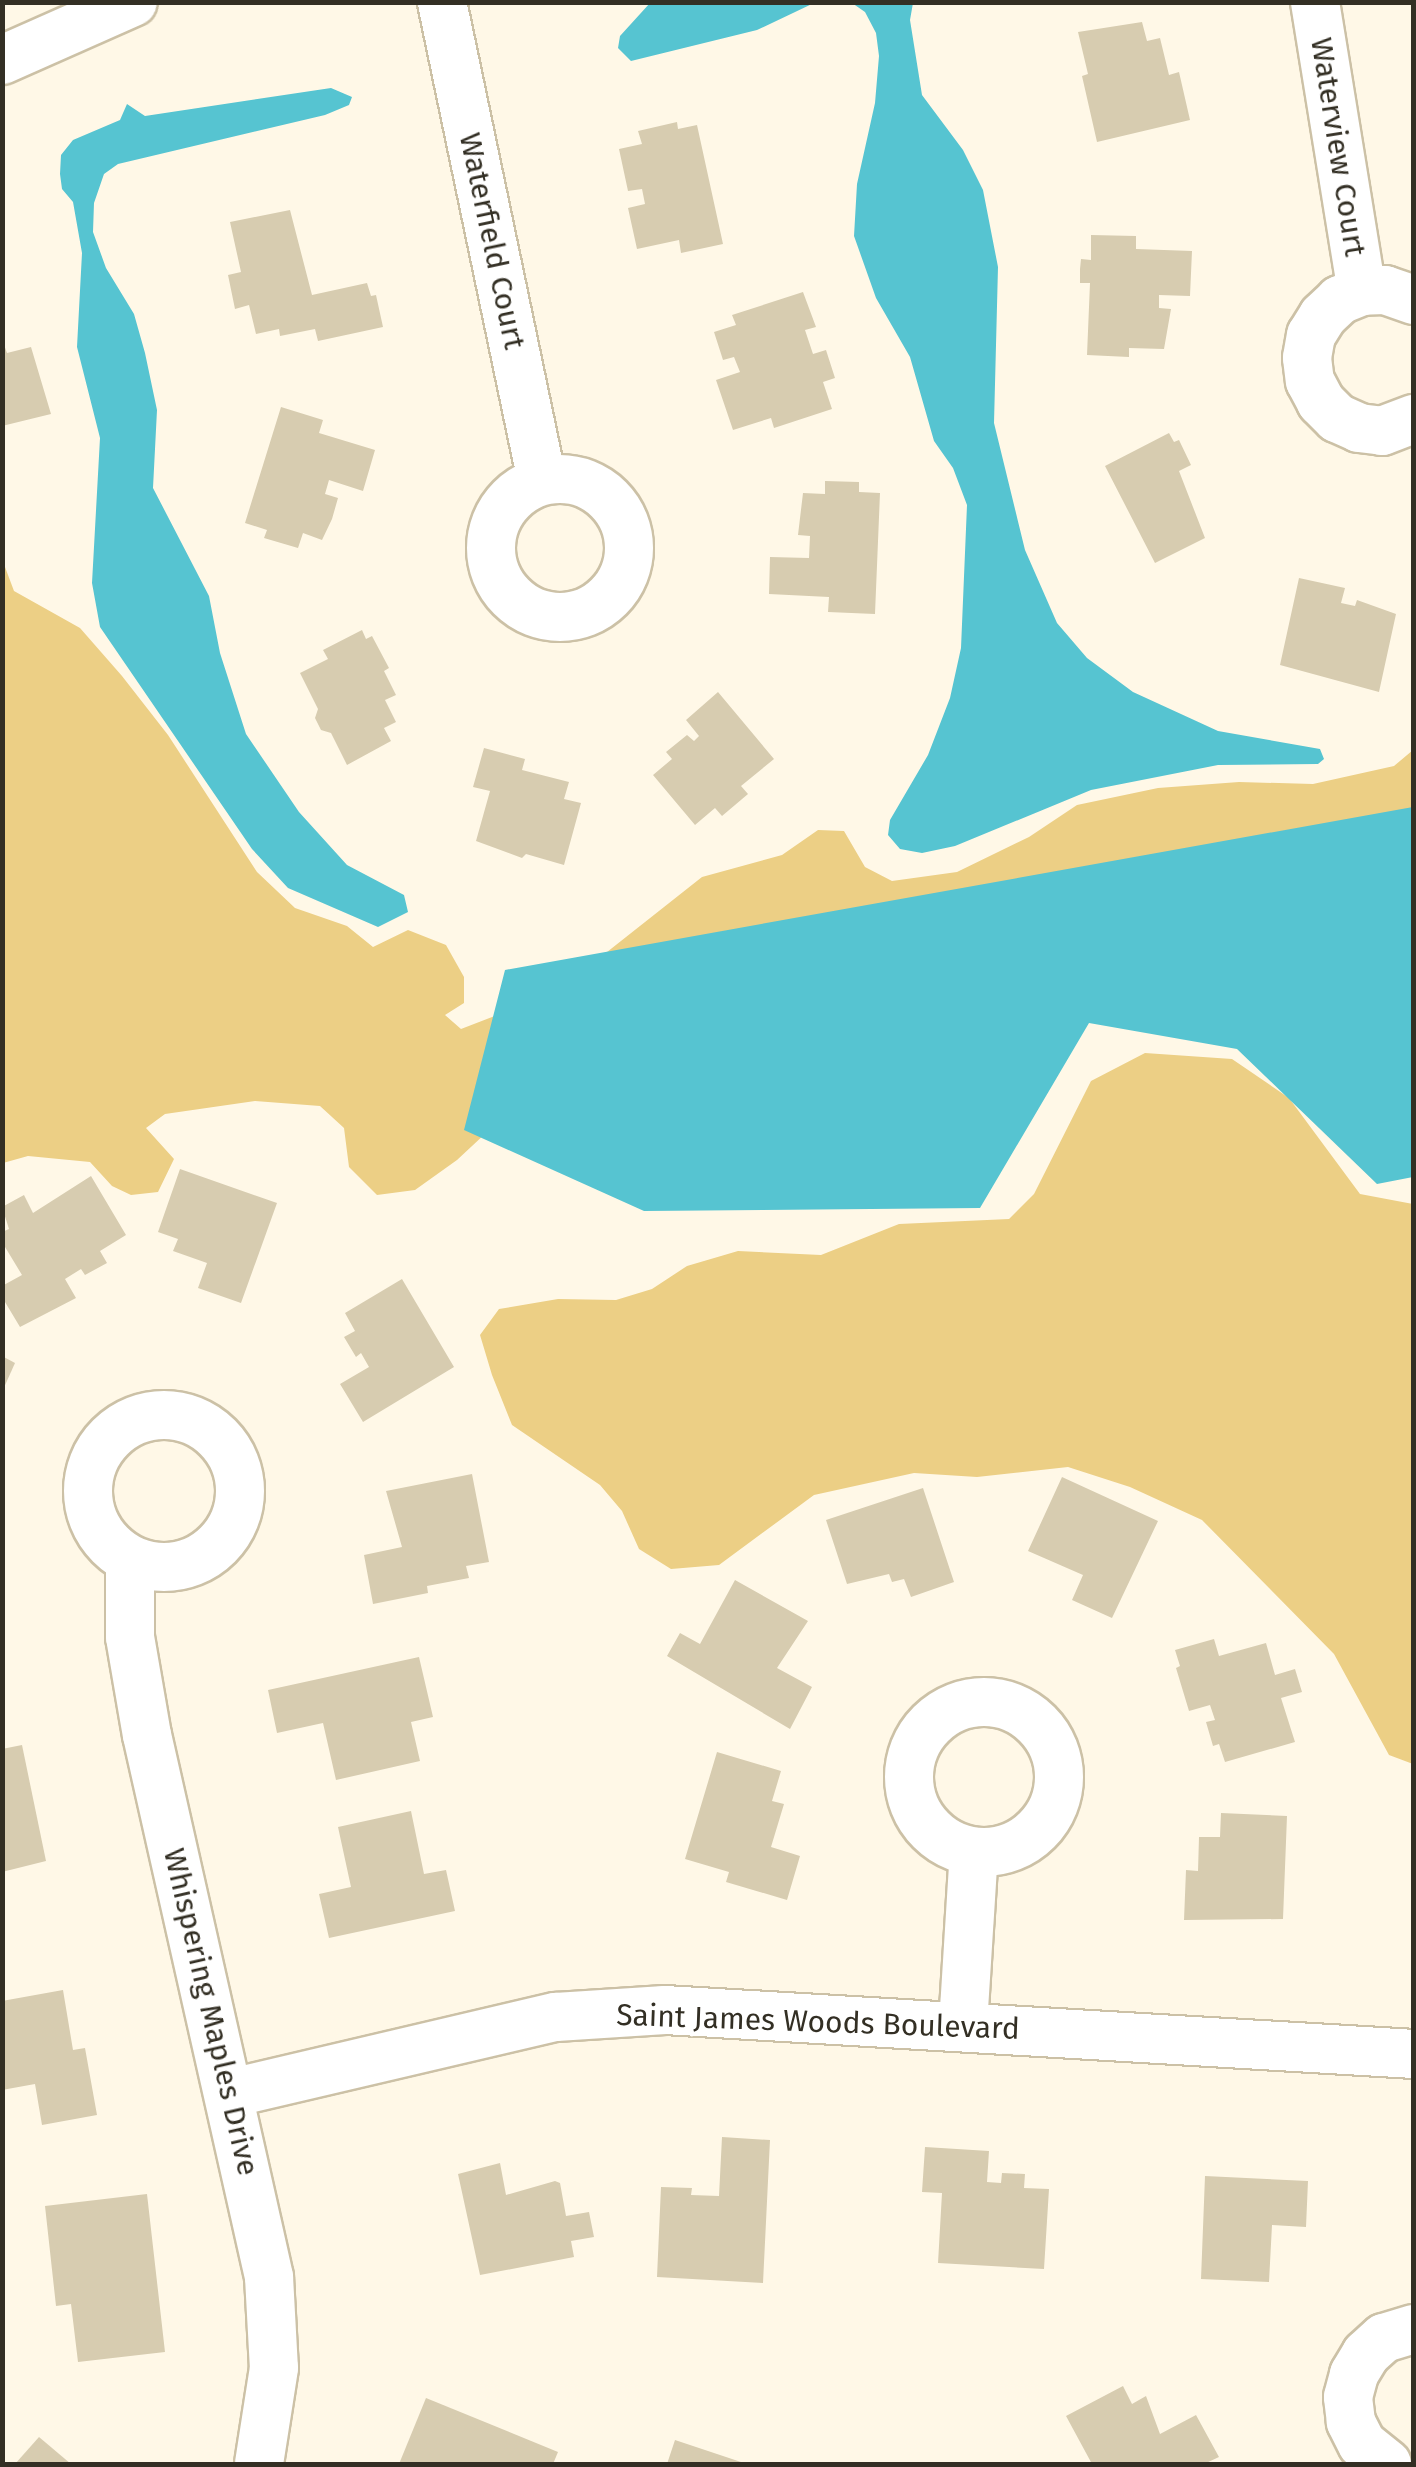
<!DOCTYPE html>
<style>
body{margin:0}
#map{position:relative;width:1416px;height:2467px;overflow:hidden;background:#fff8e7;font-family:"Fira Sans",sans-serif}
div>[style]{position:absolute}
.green>*{inset:0;background:#eccf85}
.water>*{inset:0;background:#56c4d1}
.building>*{inset:0;background:#d7ccb0}
.roads{filter:drop-shadow(2px 0 #ccc1a6) drop-shadow(-2px 0 #ccc1a6) drop-shadow(0 2px #ccc1a6) drop-shadow(0 -2px #ccc1a6)}
.minor>*{height:48px;margin:-24px;padding:0 24px;transform-origin:24px;border-radius:24px;background:#fff}
.minor>.ring{margin:-24px;padding:0;box-sizing:content-box;background:none;border:48px solid #fff;border-radius:50%}
span{translate:-50% -50%;white-space:nowrap;text-align:center;line-height:1.15;-webkit-text-stroke:8px #fff;paint-order:stroke}
.street-label{font-size:30px;color:#332f24}
.frame{position:absolute;inset:0;border:5px solid #332f24;pointer-events:none}
</style>
<div id="map">
<div class="green">
<i style="clip-path:polygon(2px 559px,14px 591px,80px 628px,122px 676px,168px 735px,257px 872px,295px 908px,347px 926px,373px 947px,408px 930px,446px 945px,464px 977px,464px 1003px,445px 1015px,461px 1029px,518px 1007px,583px 971px,702px 877px,782px 855px,818px 830px,844px 831px,865px 867px,892px 881px,957px 872px,1029px 837px,1077px 805px,1158px 788px,1239px 782px,1313px 784px,1394px 766px,1413px 750px,1413px 882px,501px 1119px,457px 1160px,415px 1190px,377px 1195px,349px 1167px,344px 1128px,320px 1106px,255px 1101px,165px 1114px,146px 1128px,174px 1159px,158px 1192px,131px 1195px,112px 1186px,90px 1162px,28px 1156px,3px 1163px)"></i>
<i style="clip-path:polygon(1145px 1053px,1232px 1059px,1289px 1098px,1360px 1194px,1413px 1204px,1413px 1764px,1389px 1755px,1334px 1654px,1202px 1520px,1130px 1487px,1068px 1467px,977px 1477px,914px 1473px,814px 1495px,719px 1565px,671px 1569px,639px 1549px,622px 1511px,600px 1485px,512px 1425px,492px 1375px,480px 1335px,499px 1309px,558px 1299px,616px 1300px,652px 1289px,687px 1266px,738px 1251px,821px 1255px,899px 1224px,1009px 1219px,1034px 1194px,1091px 1081px)"></i>
</div>
<div class="water">
<i style="clip-path:polygon(650px 3px,650px 2px,814px 3px,757px 30px,631px 61px,618px 48px,620px 36px)"></i>
<i style="clip-path:polygon(852px 3px,913px 3px,910px 20px,922px 95px,963px 150px,983px 190px,998px 267px,994px 423px,1025px 550px,1057px 623px,1087px 658px,1133px 692px,1218px 731px,1320px 749px,1324px 759px,1318px 764px,1218px 765px,1091px 790px,955px 846px,922px 853px,900px 849px,888px 835px,890px 820px,928px 755px,950px 698px,961px 648px,967px 505px,953px 468px,934px 441px,910px 357px,876px 298px,854px 236px,857px 184px,875px 103px,879px 56px,876px 33px,865px 12px)"></i>
<i style="clip-path:polygon(331px 88px,352px 97px,349px 105px,325px 115px,118px 164px,104px 174px,94px 203px,93px 232px,106px 268px,134px 314px,145px 353px,157px 410px,153px 488px,209px 596px,220px 653px,246px 734px,299px 812px,347px 865px,404px 895px,408px 912px,378px 927px,288px 888px,252px 849px,100px 627px,92px 583px,100px 438px,77px 347px,82px 253px,73px 202px,62px 189px,60px 174px,61px 155px,73px 140px,120px 120px,127px 104px,145px 116px)"></i>
<i style="clip-path:polygon(1413px 807px,1413px 1177px,1377px 1184px,1237px 1049px,1089px 1023px,980px 1208px,644px 1211px,464px 1130px,505px 970px)"></i>
</div>
<div class="building">
<i style="clip-path:polygon(1142px 22px,1147px 41px,1160px 38px,1169px 75px,1179px 72px,1190px 120px,1097px 142px,1082px 76px,1088px 74px,1078px 32px)"></i>
<i style="clip-path:polygon(677px 122px,678px 129px,697px 125px,723px 244px,681px 253px,679px 240px,637px 249px,628px 208px,645px 204px,642px 189px,628px 191px,619px 149px,642px 144px,638px 131px)"></i>
<i style="clip-path:polygon(290px 210px,312px 295px,367px 283px,371px 296px,376px 295px,383px 327px,318px 341px,315px 329px,280px 336px,279px 329px,256px 334px,249px 305px,235px 309px,228px 275px,241px 272px,230px 222px)"></i>
<i style="clip-path:polygon(1091px 235px,1136px 236px,1136px 249px,1192px 251px,1190px 296px,1159px 295px,1159px 308px,1171px 309px,1164px 349px,1129px 348px,1129px 357px,1087px 355px,1090px 283px,1080px 283px,1080px 269px,1081px 259px,1091px 260px)"></i>
<i style="clip-path:polygon(803px 292px,816px 327px,805px 330px,813px 354px,826px 350px,835px 378px,823px 382px,832px 409px,774px 428px,771px 418px,733px 430px,716px 380px,740px 372px,734px 357px,723px 360px,714px 332px,736px 325px,732px 315px)"></i>
<i style="clip-path:polygon(2px 339px,7px 353px,31px 347px,51px 414px,2px 426px)"></i>
<i style="clip-path:polygon(281px 407px,323px 420px,319px 433px,375px 450px,363px 491px,329px 480px,325px 494px,338px 498px,332px 519px,322px 540px,303px 533px,298px 548px,264px 538px,267px 530px,245px 523px)"></i>
<i style="clip-path:polygon(1169px 433px,1174px 442px,1179px 440px,1191px 465px,1179px 471px,1205px 538px,1155px 563px,1105px 466px)"></i>
<i style="clip-path:polygon(825px 481px,859px 482px,859px 492px,880px 493px,875px 614px,828px 612px,829px 597px,769px 594px,770px 557px,809px 558px,810px 536px,798px 535px,803px 493px,825px 494px)"></i>
<i style="clip-path:polygon(1299px 578px,1345px 588px,1341px 603px,1355px 606px,1357px 600px,1396px 614px,1379px 692px,1280px 665px)"></i>
<i style="clip-path:polygon(362px 630px,366px 639px,372px 636px,389px 668px,384px 671px,396px 695px,385px 700px,396px 722px,384px 728px,391px 741px,347px 765px,331px 733px,321px 730px,315px 718px,318px 709px,300px 673px,328px 659px,323px 650px)"></i>
<i style="clip-path:polygon(718px 692px,774px 759px,741px 786px,748px 794px,722px 816px,715px 808px,695px 825px,653px 775px,672px 759px,666px 752px,687px 735px,694px 741px,699px 736px,686px 720px)"></i>
<i style="clip-path:polygon(484px 748px,525px 759px,522px 770px,569px 782px,564px 799px,581px 803px,564px 865px,526px 854px,522px 858px,476px 841px,490px 791px,473px 787px)"></i>
<i style="clip-path:polygon(180px 1169px,277px 1203px,241px 1303px,198px 1288px,207px 1263px,173px 1251px,178px 1239px,158px 1232px)"></i>
<i style="clip-path:polygon(91px 1176px,126px 1235px,100px 1251px,107px 1263px,85px 1275px,81px 1269px,65px 1279px,76px 1298px,20px 1327px,2px 1297px,2px 1286px,22px 1275px,2px 1242px,2px 1232px,9px 1229px,2px 1207px,24px 1195px,33px 1213px)"></i>
<i style="clip-path:polygon(402px 1279px,454px 1367px,363px 1422px,340px 1384px,369px 1367px,361px 1353px,356px 1357px,344px 1337px,355px 1331px,345px 1313px)"></i>
<i style="clip-path:polygon(2px 1356px,15px 1363px,2px 1392px)"></i>
<i style="clip-path:polygon(472px 1474px,489px 1562px,466px 1566px,469px 1578px,427px 1586px,428px 1593px,373px 1604px,364px 1555px,402px 1547px,386px 1491px)"></i>
<i style="clip-path:polygon(1062px 1477px,1158px 1521px,1112px 1618px,1072px 1600px,1083px 1575px,1028px 1551px)"></i>
<i style="clip-path:polygon(923px 1488px,954px 1582px,911px 1597px,904px 1579px,892px 1582px,889px 1574px,847px 1584px,826px 1520px)"></i>
<i style="clip-path:polygon(735px 1580px,808px 1621px,777px 1668px,812px 1687px,790px 1729px,667px 1656px,680px 1633px,700px 1644px)"></i>
<i style="clip-path:polygon(1214px 1639px,1219px 1656px,1266px 1643px,1275px 1675px,1295px 1669px,1302px 1692px,1281px 1698px,1295px 1742px,1225px 1762px,1219px 1744px,1213px 1746px,1206px 1722px,1215px 1720px,1210px 1705px,1189px 1711px,1176px 1668px,1180px 1666px,1175px 1650px)"></i>
<i style="clip-path:polygon(419px 1657px,433px 1717px,411px 1722px,420px 1761px,336px 1780px,323px 1723px,277px 1733px,268px 1690px)"></i>
<i style="clip-path:polygon(22px 1745px,46px 1861px,2px 1872px,2px 1749px)"></i>
<i style="clip-path:polygon(717px 1752px,781px 1771px,772px 1801px,784px 1804px,771px 1847px,800px 1856px,787px 1900px,726px 1882px,729px 1872px,685px 1859px)"></i>
<i style="clip-path:polygon(411px 1811px,424px 1874px,446px 1870px,455px 1911px,329px 1938px,319px 1894px,351px 1887px,338px 1827px)"></i>
<i style="clip-path:polygon(1221px 1813px,1287px 1816px,1283px 1919px,1184px 1920px,1186px 1870px,1198px 1871px,1199px 1837px,1220px 1837px)"></i>
<i style="clip-path:polygon(63px 1990px,73px 2050px,85px 2048px,97px 2115px,42px 2125px,35px 2084px,2px 2090px,2px 2001px)"></i>
<i style="clip-path:polygon(722px 2137px,770px 2140px,763px 2283px,657px 2277px,661px 2187px,692px 2188px,691px 2195px,719px 2196px)"></i>
<i style="clip-path:polygon(925px 2147px,989px 2151px,987px 2182px,1001px 2183px,1002px 2173px,1025px 2174px,1024px 2188px,1049px 2189px,1044px 2269px,938px 2263px,942px 2193px,922px 2192px)"></i>
<i style="clip-path:polygon(500px 2163px,506px 2195px,555px 2181px,560px 2183px,566px 2216px,589px 2212px,594px 2237px,571px 2241px,574px 2257px,480px 2275px,458px 2174px)"></i>
<i style="clip-path:polygon(1205px 2176px,1308px 2181px,1306px 2227px,1272px 2225px,1269px 2282px,1201px 2279px)"></i>
<i style="clip-path:polygon(147px 2194px,165px 2352px,78px 2362px,71px 2304px,56px 2306px,45px 2206px)"></i>
<i style="clip-path:polygon(1123px 2386px,1132px 2404px,1146px 2396px,1160px 2434px,1196px 2415px,1219px 2457px,1204px 2464px,1092px 2464px,1066px 2416px)"></i>
<i style="clip-path:polygon(426px 2398px,558px 2452px,553px 2464px,399px 2464px)"></i>
<i style="clip-path:polygon(39px 2437px,71px 2464px,15px 2464px)"></i>
<i style="clip-path:polygon(675px 2440px,747px 2464px,667px 2464px)"></i>
</div>
<div class="roads">
<div class="minor">
<i style="left:442px;top:2px;width:488px;rotate:78.2deg"></i>
<i style="left:1315px;top:2px;width:293px;rotate:80.8deg"></i>
<i style="left:2px;top:60px;width:143px;rotate:-23.9deg"></i>
<i style="left:1414px;top:300px;width:31px;rotate:-161deg"></i>
<i style="left:1385px;top:290px;width:23px;rotate:178deg"></i>
<i style="left:1362px;top:291px;width:24px;rotate:158deg"></i>
<i style="left:1340px;top:300px;width:23px;rotate:137deg"></i>
<i style="left:1323px;top:316px;width:22px;rotate:122deg"></i>
<i style="left:1311px;top:335px;width:23px;rotate:100deg"></i>
<i style="left:1307px;top:358px;width:23px;rotate:83deg"></i>
<i style="left:1310px;top:381px;width:24px;rotate:62deg"></i>
<i style="left:1321px;top:402px;width:23px;rotate:45deg"></i>
<i style="left:1337px;top:418px;width:24px;rotate:24deg"></i>
<i style="left:1359px;top:428px;width:23px;rotate:7deg"></i>
<i style="left:1382px;top:431px;width:34px;rotate:-21deg"></i>
<i class="ring" style="left:491px;top:479px;width:90px;height:90px"></i>
<i class="ring" style="left:88px;top:1415px;width:104px;height:104px"></i>
<i style="left:130px;top:1560px;width:77px;rotate:90deg"></i>
<i style="left:130px;top:1637px;width:99px;rotate:80.2deg"></i>
<i style="left:147px;top:1735px;width:556px;rotate:77.31deg"></i>
<i style="left:269px;top:2277px;width:91px;rotate:86.9deg"></i>
<i style="left:274px;top:2368px;width:97px;rotate:98.9deg"></i>
<i class="ring" style="left:909px;top:1702px;width:102px;height:102px"></i>
<i style="left:963px;top:2025px;width:173px;rotate:-86.4deg"></i>
<i style="left:231px;top:2093px;width:334px;rotate:-13.2deg"></i>
<i style="left:556px;top:2017px;width:109px;rotate:-3.7deg"></i>
<i style="left:665px;top:2010px;width:750px;rotate:3.36deg"></i>
<i style="left:1387px;top:2464px;width:32px;rotate:-141deg"></i>
<i style="left:1362px;top:2444px;width:25px;rotate:-117deg"></i>
<i style="left:1351px;top:2422px;width:25px;rotate:-97deg"></i>
<i style="left:1348px;top:2397px;width:24px;rotate:-75deg"></i>
<i style="left:1354px;top:2374px;width:23px;rotate:-59deg"></i>
<i style="left:1366px;top:2354px;width:24px;rotate:-42deg"></i>
<i style="left:1384px;top:2338px;width:31px;rotate:-17deg"></i>
</div>
</div>
<div class="street-label">
<span style="left:1338px;top:147px;rotate:81deg">Waterview Court</span>
<span style="left:492px;top:241px;rotate:78deg">Waterfield Court</span>
<span style="left:211px;top:2012px;rotate:77deg">Whispering Maples Drive</span>
<span style="left:818px;top:2022px;rotate:2deg">Saint James Woods Boulevard</span>
</div>
<div class="frame"></div>
</div>
